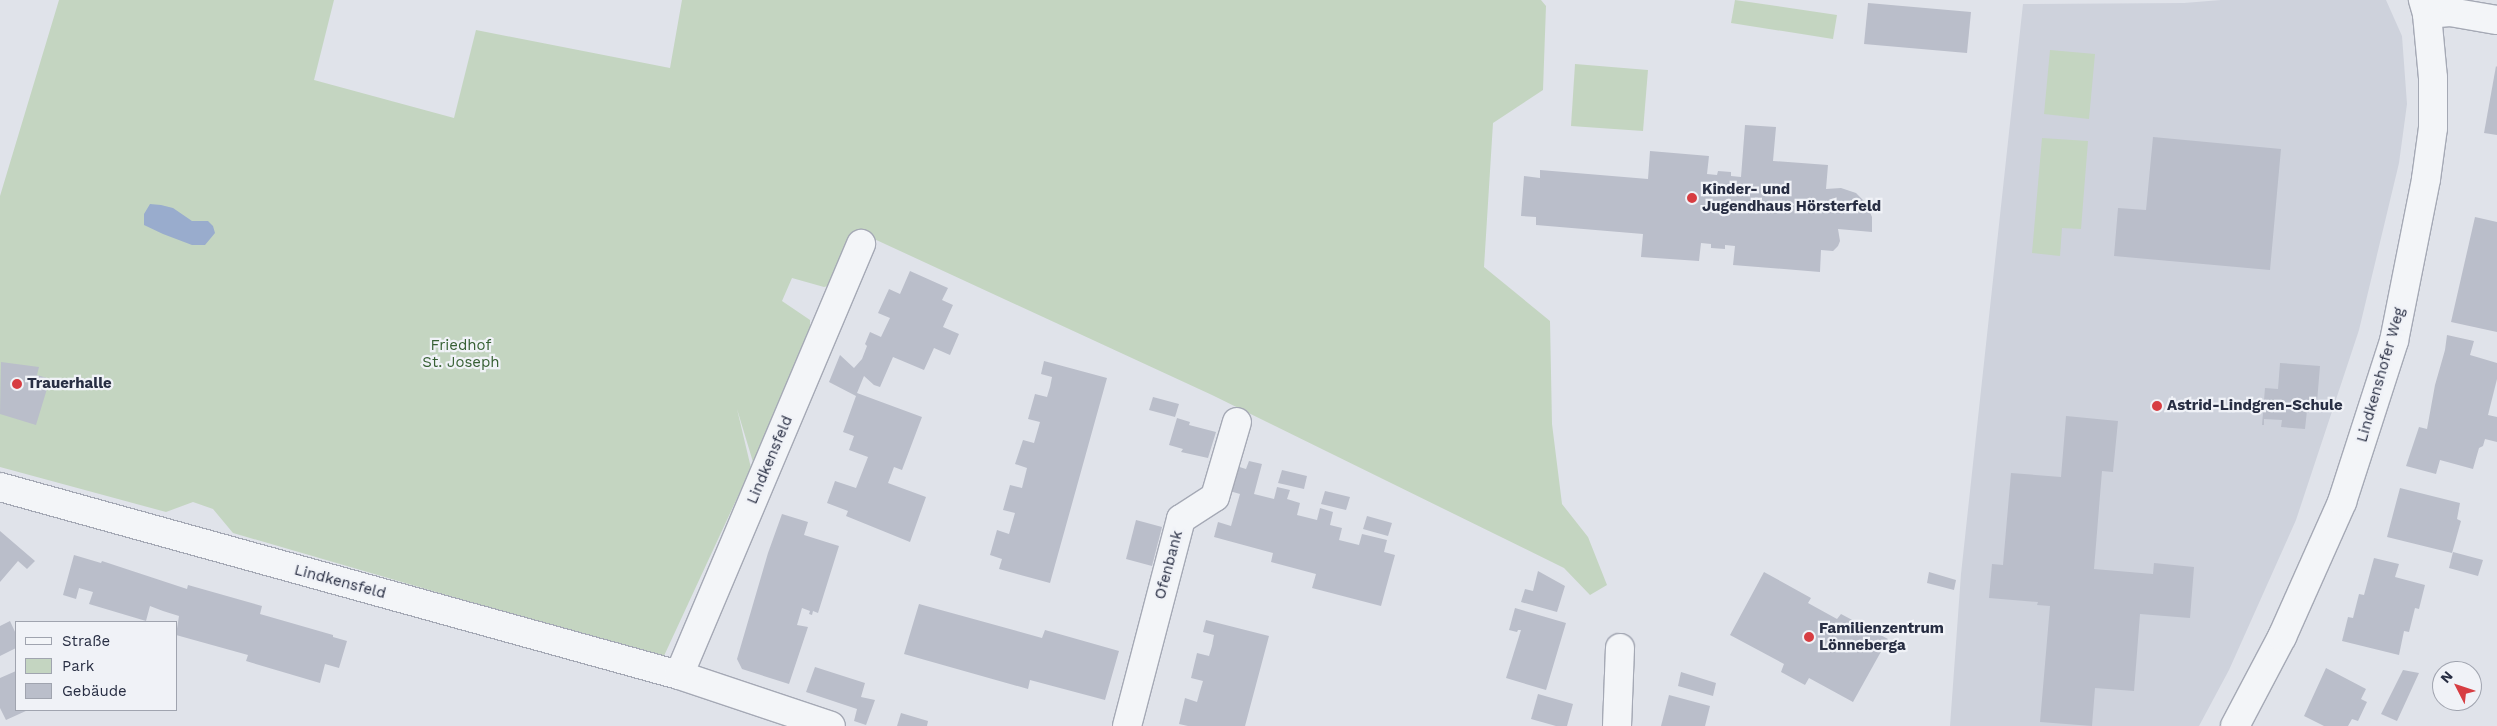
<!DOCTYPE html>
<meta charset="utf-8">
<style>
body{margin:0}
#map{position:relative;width:2497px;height:726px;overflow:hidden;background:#e0e3ea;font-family:"Work Sans",sans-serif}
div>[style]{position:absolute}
.built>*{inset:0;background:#ced2dc}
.green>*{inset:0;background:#c4d5c1}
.water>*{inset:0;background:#99accd}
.building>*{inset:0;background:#babeca}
.roads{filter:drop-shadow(1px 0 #a5a9b5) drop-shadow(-1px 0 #a5a9b5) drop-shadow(0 1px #a5a9b5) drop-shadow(0 -1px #a5a9b5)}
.minor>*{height:28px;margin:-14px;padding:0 14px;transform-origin:14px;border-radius:14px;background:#f3f5f8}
.dots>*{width:14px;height:14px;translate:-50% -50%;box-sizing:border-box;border:2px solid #f0f2f7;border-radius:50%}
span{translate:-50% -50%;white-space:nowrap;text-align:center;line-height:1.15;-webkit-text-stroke:4.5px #f0f2f7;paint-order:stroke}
.poi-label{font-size:15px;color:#282e43;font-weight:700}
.left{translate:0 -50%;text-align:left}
.park-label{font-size:15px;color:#376034}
.street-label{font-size:15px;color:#282e43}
.legend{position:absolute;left:15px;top:621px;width:162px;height:90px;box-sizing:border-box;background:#f0f2f7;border:1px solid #a0a4af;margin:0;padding:6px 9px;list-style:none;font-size:15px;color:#282e43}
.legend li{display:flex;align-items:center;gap:10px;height:25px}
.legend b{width:25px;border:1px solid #a0a4af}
.north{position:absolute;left:2432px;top:661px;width:50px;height:50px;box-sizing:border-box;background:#f0f2f7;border:1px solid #a0a4af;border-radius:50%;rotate:311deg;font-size:14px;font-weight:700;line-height:20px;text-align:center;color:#282e43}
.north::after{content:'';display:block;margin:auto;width:18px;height:22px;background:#d73d42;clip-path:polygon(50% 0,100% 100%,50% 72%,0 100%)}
</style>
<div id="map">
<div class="built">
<i style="clip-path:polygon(2221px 0,2386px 0,2402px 36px,2407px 104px,2399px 163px,2359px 330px,2296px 520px,2229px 670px,2199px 726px,1950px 726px,1961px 574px,2023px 4px,2184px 3px)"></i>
</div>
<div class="green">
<i style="clip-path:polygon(59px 0,334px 0,314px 80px,454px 118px,476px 30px,670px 68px,682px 0,1541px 0,1546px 6px,1543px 90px,1493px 123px,1484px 267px,1550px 321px,1552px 424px,1562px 504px,1588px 537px,1607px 585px,1590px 595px,1564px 568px,1212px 395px,859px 232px,835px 284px,824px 287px,792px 278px,782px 301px,810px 320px,810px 345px,756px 472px,737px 409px,751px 468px,663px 658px,233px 533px,213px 509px,193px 502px,166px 512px,0 467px,0 196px)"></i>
<i style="clip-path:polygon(1735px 0,1837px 15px,1833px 39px,1731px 23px)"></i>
<i style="clip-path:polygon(2050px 50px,2095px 54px,2089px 119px,2044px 114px)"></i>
<i style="clip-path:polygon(1575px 64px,1648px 70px,1643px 131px,1571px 126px)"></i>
<i style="clip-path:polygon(2042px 138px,2088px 141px,2081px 229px,2062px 228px,2060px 256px,2032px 253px)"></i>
</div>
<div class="water">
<i style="clip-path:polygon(150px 204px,161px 205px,173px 208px,192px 221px,208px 221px,213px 226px,215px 233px,205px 245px,192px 245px,163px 234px,144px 225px,144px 214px)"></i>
</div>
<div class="building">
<i style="clip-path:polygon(1868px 3px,1971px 12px,1967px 53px,1864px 44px)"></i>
<i style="clip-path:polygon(2496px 66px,2497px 67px,2497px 135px,2484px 133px)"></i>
<i style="clip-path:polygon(1745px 125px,1776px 127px,1773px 161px,1828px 165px,1826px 189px,1841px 188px,1856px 193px,1866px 203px,1872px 217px,1872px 232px,1838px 229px,1840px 241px,1838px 246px,1833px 251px,1821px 250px,1820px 272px,1733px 265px,1735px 246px,1725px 245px,1725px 249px,1711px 248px,1711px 244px,1701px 243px,1699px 261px,1641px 257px,1643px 234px,1536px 225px,1536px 217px,1521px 216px,1524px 176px,1540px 178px,1540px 170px,1648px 179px,1650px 151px,1709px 156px,1707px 174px,1717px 175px,1718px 171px,1731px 172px,1731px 176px,1741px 177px)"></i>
<i style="clip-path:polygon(2153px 137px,2281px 149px,2270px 270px,2114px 256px,2118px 208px,2146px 210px)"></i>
<i style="clip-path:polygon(2475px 217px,2497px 222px,2497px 332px,2451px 322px)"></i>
<i style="clip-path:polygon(910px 271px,948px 288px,942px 300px,953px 305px,943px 327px,959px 334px,950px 355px,934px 348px,924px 370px,893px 357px,880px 387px,874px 385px,864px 376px,857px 393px,922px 417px,902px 470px,894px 467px,888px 483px,926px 497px,910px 542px,846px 516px,848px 511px,827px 503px,835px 481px,856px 488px,868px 457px,849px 450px,854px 436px,843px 432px,856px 396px,829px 382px,840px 355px,854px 368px,862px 359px,867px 346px,865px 344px,870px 332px,881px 337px,890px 318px,878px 313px,889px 289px,900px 294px)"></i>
<i style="clip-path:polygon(2447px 335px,2474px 341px,2470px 355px,2497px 363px,2497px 379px,2488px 415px,2497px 417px,2497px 442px,2485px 439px,2483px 446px,2479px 448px,2473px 469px,2440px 460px,2436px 474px,2406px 466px,2419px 427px,2427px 429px,2435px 385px,2445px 350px)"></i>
<i style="clip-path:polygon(1044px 361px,1107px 378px,1050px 583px,999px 569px,1002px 559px,990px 555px,997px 530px,1009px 534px,1015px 513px,1003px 510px,1010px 485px,1022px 488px,1027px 468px,1015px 464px,1023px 440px,1034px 443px,1040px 422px,1028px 419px,1035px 394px,1047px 397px,1050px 387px,1052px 377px,1041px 374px)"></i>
<i style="clip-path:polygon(1px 362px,39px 367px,37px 375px,50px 379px,36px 425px,0 414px)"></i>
<i style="clip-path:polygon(2280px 363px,2320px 366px,2317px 402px,2308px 401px,2305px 429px,2281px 427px,2282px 420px,2264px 419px,2264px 425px,2262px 425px,2265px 388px,2278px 389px)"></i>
<i style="clip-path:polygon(1153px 397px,1179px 404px,1175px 417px,1149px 410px)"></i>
<i style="clip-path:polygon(2066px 416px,2118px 421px,2113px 472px,2102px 471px,2094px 569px,2153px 574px,2154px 563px,2194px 567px,2190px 618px,2140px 614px,2134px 691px,2095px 688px,2092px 726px,2040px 722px,2050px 606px,2037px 605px,2038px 602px,1989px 598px,1992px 564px,2003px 565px,2011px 473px,2061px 477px)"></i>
<i style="clip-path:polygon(1177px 418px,1190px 422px,1189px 425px,1216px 432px,1208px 458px,1181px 452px,1183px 449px,1169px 445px)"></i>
<i style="clip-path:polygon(1249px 461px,1262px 464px,1254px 494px,1274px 499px,1277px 487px,1290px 490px,1287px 499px,1300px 503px,1297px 515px,1317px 520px,1320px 508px,1333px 512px,1330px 525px,1342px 528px,1339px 540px,1359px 545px,1362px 534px,1387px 540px,1384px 552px,1395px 555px,1381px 606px,1312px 588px,1316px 574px,1271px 562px,1273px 553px,1214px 537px,1218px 522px,1231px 526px,1240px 494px,1226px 490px,1233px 465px,1246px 469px)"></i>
<i style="clip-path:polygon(1282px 470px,1307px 476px,1304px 489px,1278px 483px)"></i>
<i style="clip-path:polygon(2400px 488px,2460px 503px,2457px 519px,2461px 521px,2452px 553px,2387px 537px)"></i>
<i style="clip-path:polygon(1325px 491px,1350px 497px,1346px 510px,1321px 504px)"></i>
<i style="clip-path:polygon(782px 514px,808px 522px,804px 535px,839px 546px,818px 613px,813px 611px,812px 615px,809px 614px,810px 611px,802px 608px,797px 625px,808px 627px,789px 684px,742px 669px,737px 659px,768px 553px)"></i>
<i style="clip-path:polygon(1367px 516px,1392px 523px,1388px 536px,1363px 529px)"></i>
<i style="clip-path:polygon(1136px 520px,1162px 527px,1152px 566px,1126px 559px)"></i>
<i style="clip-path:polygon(0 531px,35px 561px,27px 569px,18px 561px,0 582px)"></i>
<i style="clip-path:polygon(2453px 552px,2483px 560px,2478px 576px,2449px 568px)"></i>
<i style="clip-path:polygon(74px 555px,101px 563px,102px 561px,187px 589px,188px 585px,262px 606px,260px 614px,333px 635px,333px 637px,347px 641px,339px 668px,325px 664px,320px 683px,246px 661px,248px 655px,176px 635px,179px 616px,163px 611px,150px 606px,146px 621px,89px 604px,93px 592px,79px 588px,76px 599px,63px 595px)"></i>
<i style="clip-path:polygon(2374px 558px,2399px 564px,2395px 577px,2425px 585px,2419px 609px,2415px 608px,2409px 632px,2404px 631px,2399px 655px,2342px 641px,2348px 617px,2353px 618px,2359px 594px,2364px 595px)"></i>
<i style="clip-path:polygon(1538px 571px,1565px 586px,1557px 612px,1521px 602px,1525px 589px,1533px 591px)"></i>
<i style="clip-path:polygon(1764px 572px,1811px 598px,1808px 603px,1837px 619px,1841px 614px,1888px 639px,1853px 702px,1809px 678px,1805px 685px,1781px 672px,1784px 664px,1730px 635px)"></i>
<i style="clip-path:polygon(1929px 572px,1956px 580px,1954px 590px,1927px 583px)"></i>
<i style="clip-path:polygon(919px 604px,1042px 638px,1045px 630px,1119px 651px,1105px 700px,1030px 680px,1028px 689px,904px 654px)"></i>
<i style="clip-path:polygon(1515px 608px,1566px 623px,1546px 690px,1506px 678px,1521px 630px,1518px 630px,1517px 632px,1509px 630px)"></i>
<i style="clip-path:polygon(1206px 620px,1269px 636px,1245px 726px,1188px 726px,1179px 724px,1185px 698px,1197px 702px,1200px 691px,1203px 681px,1191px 678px,1197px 653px,1209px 656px,1212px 646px,1214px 635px,1203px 632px)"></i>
<i style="clip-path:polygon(10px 621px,16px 634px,16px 648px,0 656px,0 626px)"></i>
<i style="clip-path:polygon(815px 667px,865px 683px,861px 697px,875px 700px,866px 725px,854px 721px,857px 709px,806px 692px)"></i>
<i style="clip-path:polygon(2326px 668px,2366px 689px,2361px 699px,2367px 702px,2358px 721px,2352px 719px,2348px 726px,2324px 726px,2304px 716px)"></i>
<i style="clip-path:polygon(2403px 670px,2419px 673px,2397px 721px,2381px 714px)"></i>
<i style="clip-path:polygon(16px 671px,16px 710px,28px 710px,6px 720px,0 708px,0 678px)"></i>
<i style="clip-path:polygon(1681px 672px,1716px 683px,1713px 696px,1678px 686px)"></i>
<i style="clip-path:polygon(1538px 694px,1573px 704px,1567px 726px,1556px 726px,1531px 719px)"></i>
<i style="clip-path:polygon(1669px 695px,1710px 706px,1705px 726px,1661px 726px)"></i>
<i style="clip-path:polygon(901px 713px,928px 721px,927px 726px,897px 726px)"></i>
</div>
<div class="roads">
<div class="minor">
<i style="left:2427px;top:14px;width:23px;rotate:-5deg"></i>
<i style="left:2450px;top:12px;width:48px;rotate:9.7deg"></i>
<i style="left:0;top:487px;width:705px;rotate:15.48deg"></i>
<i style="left:679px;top:675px;width:160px;rotate:18.5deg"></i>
<i style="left:679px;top:675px;width:468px;rotate:-67.1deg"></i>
<i style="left:1127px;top:726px;width:214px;rotate:-75.4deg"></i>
<i style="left:1181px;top:519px;width:40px;rotate:-32.9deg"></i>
<i style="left:1215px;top:497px;width:78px;rotate:-73.7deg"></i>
<i style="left:1617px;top:726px;width:78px;rotate:-87.8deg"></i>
<i style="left:2235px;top:726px;width:101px;rotate:-62.2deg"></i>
<i style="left:2282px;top:637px;width:148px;rotate:-66deg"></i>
<i style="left:2342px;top:502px;width:169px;rotate:-72.1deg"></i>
<i style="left:2394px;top:341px;width:165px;rotate:-78.8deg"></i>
<i style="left:2426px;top:179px;width:51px;rotate:-82.2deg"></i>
<i style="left:2433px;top:128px;width:50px;rotate:-90deg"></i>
<i style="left:2433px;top:78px;width:64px;rotate:-95.4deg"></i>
<i style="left:2427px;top:14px;width:15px;rotate:-106deg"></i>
</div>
</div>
<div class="dots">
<i style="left:1692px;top:198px;background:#d73d42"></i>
<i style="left:17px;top:384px;background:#d73d42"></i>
<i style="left:2157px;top:406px;background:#d73d42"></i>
<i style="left:1809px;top:637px;background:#d73d42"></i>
</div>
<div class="poi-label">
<span class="left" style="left:1702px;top:198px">Kinder- und<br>Jugendhaus Hörsterfeld</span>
<span class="left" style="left:27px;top:384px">Trauerhalle</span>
<span class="left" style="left:2167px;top:406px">Astrid-Lindgren-Schule</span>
<span class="left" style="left:1819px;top:637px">Familienzentrum<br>Lönneberga</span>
</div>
<div class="park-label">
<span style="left:461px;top:354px">Friedhof<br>St. Joseph</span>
</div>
<div class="street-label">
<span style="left:2381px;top:375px;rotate:-74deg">Lindkenshofer Weg</span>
<span style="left:770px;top:460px;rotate:-67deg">Lindkensfeld</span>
<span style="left:1169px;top:565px;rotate:-75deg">Ofenbank</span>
<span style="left:340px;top:582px;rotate:15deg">Lindkensfeld</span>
</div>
<ul class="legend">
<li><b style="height:6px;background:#f3f5f8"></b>Straße</li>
<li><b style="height:14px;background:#c4d5c1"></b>Park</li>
<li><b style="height:14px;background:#babeca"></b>Gebäude</li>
</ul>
<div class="north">N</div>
</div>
